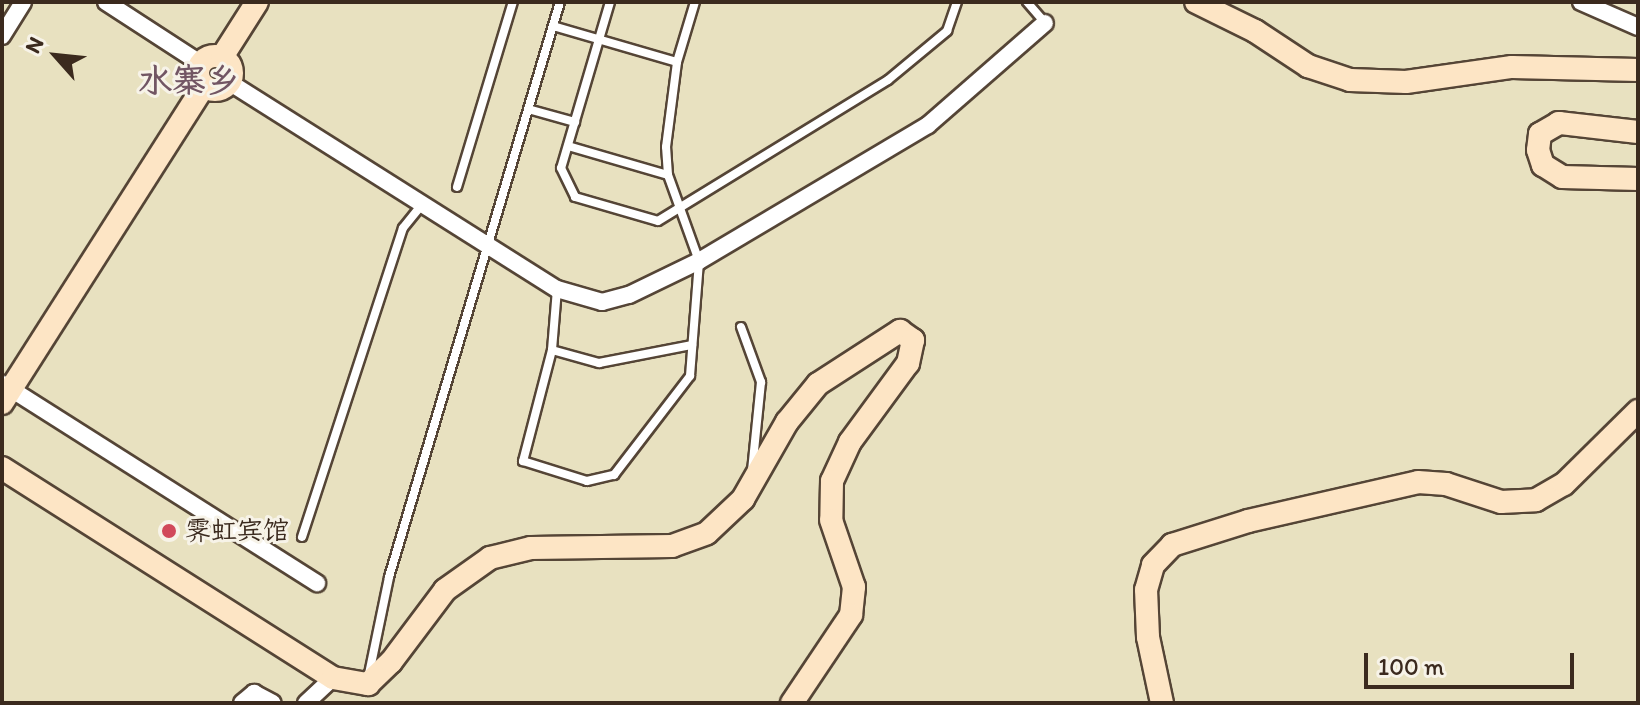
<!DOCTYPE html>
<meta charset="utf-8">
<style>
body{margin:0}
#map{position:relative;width:1640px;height:705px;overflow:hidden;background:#e8e1c0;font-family:Itim,"LXGW WenKai TC",sans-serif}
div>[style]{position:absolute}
.roads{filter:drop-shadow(2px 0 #554536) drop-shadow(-2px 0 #554536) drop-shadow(0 2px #554536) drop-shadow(0 -2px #554536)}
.service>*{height:8px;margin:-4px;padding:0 4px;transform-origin:4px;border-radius:4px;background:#fff}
.minor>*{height:16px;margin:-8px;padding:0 8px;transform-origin:8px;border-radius:8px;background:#fff}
.secondary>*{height:22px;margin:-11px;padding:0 11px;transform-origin:11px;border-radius:11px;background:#fde5c5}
.secondary>.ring{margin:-11px;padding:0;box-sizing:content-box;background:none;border:22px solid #fde5c5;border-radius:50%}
.dots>*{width:22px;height:22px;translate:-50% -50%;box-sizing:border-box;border:4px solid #f7f3e8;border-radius:50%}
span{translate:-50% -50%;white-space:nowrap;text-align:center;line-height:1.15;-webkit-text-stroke:6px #f7f3e8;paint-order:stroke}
.poi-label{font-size:26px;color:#3b2a1e}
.left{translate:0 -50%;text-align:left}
.district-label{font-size:34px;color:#725664;font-weight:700}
.frame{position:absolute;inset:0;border:4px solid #3b2a1e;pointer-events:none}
.north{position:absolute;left:16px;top:16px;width:80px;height:80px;-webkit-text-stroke:6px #f7f3e8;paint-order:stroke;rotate:297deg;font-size:22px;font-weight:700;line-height:32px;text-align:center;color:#3b2a1e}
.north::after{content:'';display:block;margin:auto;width:28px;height:36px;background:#3b2a1e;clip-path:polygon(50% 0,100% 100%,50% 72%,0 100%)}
.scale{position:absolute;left:1364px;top:653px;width:210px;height:36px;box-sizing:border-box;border:4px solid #3b2a1e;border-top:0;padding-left:10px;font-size:24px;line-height:28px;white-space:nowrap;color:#3b2a1e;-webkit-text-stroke:6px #f7f3e8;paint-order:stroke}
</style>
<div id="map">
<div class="roads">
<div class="service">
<i style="left:610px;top:2px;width:173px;rotate:106.4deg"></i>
<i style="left:561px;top:168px;width:32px;rotate:64deg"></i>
<i style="left:575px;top:197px;width:86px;rotate:16.1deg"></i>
<i style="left:658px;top:221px;width:270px;rotate:-31.5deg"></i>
<i style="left:888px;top:80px;width:77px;rotate:-39.7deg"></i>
<i style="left:947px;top:31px;width:31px;rotate:-71deg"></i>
<i style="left:1027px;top:2px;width:28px;rotate:49deg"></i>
<i style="left:553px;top:26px;width:129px;rotate:16.2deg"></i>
<i style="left:528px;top:109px;width:49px;rotate:15.5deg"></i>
<i style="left:568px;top:146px;width:104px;rotate:16.2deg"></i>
<i style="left:457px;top:187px;width:193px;rotate:-73.2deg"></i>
<i style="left:557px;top:289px;width:61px;rotate:94.7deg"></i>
<i style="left:552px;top:350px;width:115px;rotate:104.6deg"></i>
<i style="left:523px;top:461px;width:67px;rotate:17.4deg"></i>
<i style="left:587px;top:481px;width:28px;rotate:-13deg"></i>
<i style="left:614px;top:475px;width:125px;rotate:-52.5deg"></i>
<i style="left:690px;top:376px;width:115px;rotate:-85.5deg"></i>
<i style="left:699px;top:261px;width:91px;rotate:-109.8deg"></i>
<i style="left:668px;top:175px;width:28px;rotate:-94deg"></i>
<i style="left:666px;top:147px;width:86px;rotate:-82.6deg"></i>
<i style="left:677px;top:62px;width:63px;rotate:-73.3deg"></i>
<i style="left:741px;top:327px;width:59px;rotate:70deg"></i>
<i style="left:761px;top:382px;width:89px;rotate:95.8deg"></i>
<i style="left:552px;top:350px;width:49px;rotate:15.5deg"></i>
<i style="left:599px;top:363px;width:95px;rotate:-11deg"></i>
<i style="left:302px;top:537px;width:325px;rotate:-71.9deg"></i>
<i style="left:403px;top:228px;width:32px;rotate:-51deg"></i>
<i style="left:369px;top:674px;width:99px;rotate:-78.3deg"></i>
<i style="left:389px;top:577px;width:600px;rotate:-73.44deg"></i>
</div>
<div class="minor">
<i style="left:106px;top:2px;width:112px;rotate:33deg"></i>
<i style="left:1581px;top:2px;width:62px;rotate:23.7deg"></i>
<i style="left:2px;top:36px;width:40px;rotate:-58deg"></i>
<i style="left:229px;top:82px;width:388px;rotate:32.3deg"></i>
<i style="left:557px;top:289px;width:47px;rotate:16.1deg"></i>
<i style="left:602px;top:302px;width:28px;rotate:-15deg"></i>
<i style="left:629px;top:295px;width:78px;rotate:-25.9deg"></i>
<i style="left:699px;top:261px;width:266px;rotate:-30.7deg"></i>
<i style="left:928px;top:125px;width:155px;rotate:-41.1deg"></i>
<i style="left:3px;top:384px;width:372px;rotate:32.4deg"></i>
<i style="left:242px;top:703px;width:16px;rotate:-40deg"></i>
<i style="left:254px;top:693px;width:21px;rotate:28deg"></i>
<i style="left:306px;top:703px;width:37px;rotate:-43deg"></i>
</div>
<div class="secondary">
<i style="left:1196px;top:2px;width:66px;rotate:26.2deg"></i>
<i style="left:1255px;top:31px;width:64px;rotate:33.4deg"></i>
<i style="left:1308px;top:66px;width:44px;rotate:18.4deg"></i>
<i style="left:1350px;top:80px;width:56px;rotate:2deg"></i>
<i style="left:1406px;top:82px;width:107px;rotate:-8.1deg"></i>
<i style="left:1512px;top:67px;width:126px;rotate:1.4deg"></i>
<i class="ring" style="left:198px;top:56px;width:12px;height:12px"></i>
<i style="left:222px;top:57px;width:65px;rotate:-57.5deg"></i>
<i style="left:1638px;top:132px;width:80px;rotate:-173.5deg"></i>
<i style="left:1559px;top:123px;width:22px;rotate:150deg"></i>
<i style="left:1540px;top:134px;width:16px;rotate:97deg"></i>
<i style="left:1538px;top:150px;width:16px;rotate:72deg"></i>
<i style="left:1543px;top:165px;width:22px;rotate:32deg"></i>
<i style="left:1562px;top:177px;width:76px;rotate:1.5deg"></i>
<i style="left:2px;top:403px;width:376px;rotate:-57.5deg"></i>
<i style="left:2px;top:468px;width:392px;rotate:32.4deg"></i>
<i style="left:333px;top:678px;width:36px;rotate:10deg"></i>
<i style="left:368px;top:684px;width:32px;rotate:-44deg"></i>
<i style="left:391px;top:662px;width:90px;rotate:-53.1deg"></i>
<i style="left:445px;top:590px;width:55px;rotate:-35.4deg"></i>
<i style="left:490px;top:558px;width:42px;rotate:-13.7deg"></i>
<i style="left:531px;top:548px;width:141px;rotate:-0.8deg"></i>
<i style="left:672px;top:546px;width:37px;rotate:-20deg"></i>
<i style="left:707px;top:533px;width:50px;rotate:-43.4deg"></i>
<i style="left:743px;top:499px;width:89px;rotate:-60.3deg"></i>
<i style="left:787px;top:422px;width:49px;rotate:-50.8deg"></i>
<i style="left:818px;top:384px;width:98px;rotate:-32.9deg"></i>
<i style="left:900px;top:331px;width:16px;rotate:35deg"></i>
<i style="left:913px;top:340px;width:24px;rotate:102deg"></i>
<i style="left:908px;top:363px;width:98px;rotate:126.3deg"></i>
<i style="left:850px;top:442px;width:43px;rotate:114.8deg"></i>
<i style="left:832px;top:481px;width:39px;rotate:91deg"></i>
<i style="left:831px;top:520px;width:71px;rotate:71.1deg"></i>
<i style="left:854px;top:587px;width:28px;rotate:96deg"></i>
<i style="left:851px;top:615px;width:106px;rotate:123.8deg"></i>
<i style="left:1162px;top:703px;width:67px;rotate:-102deg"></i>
<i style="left:1148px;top:637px;width:47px;rotate:-92.4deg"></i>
<i style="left:1146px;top:590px;width:26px;rotate:-74deg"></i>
<i style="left:1153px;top:565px;width:28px;rotate:-46deg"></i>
<i style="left:1172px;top:545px;width:80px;rotate:-17.5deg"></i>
<i style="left:1248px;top:521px;width:174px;rotate:-12.9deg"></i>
<i style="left:1418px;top:482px;width:28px;rotate:4deg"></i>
<i style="left:1446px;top:484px;width:58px;rotate:18.1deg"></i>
<i style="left:1501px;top:502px;width:35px;rotate:-3deg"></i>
<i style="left:1536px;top:500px;width:32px;rotate:-30deg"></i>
<i style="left:1564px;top:484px;width:104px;rotate:-44.6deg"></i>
</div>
</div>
<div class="dots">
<i style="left:169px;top:531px;background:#d1495b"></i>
</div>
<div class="poi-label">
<span class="left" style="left:185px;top:531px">霁虹宾馆</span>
</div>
<div class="district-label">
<span style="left:189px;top:81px">水寨乡</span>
</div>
<div class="frame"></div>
<div class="north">N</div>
<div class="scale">100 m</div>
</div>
